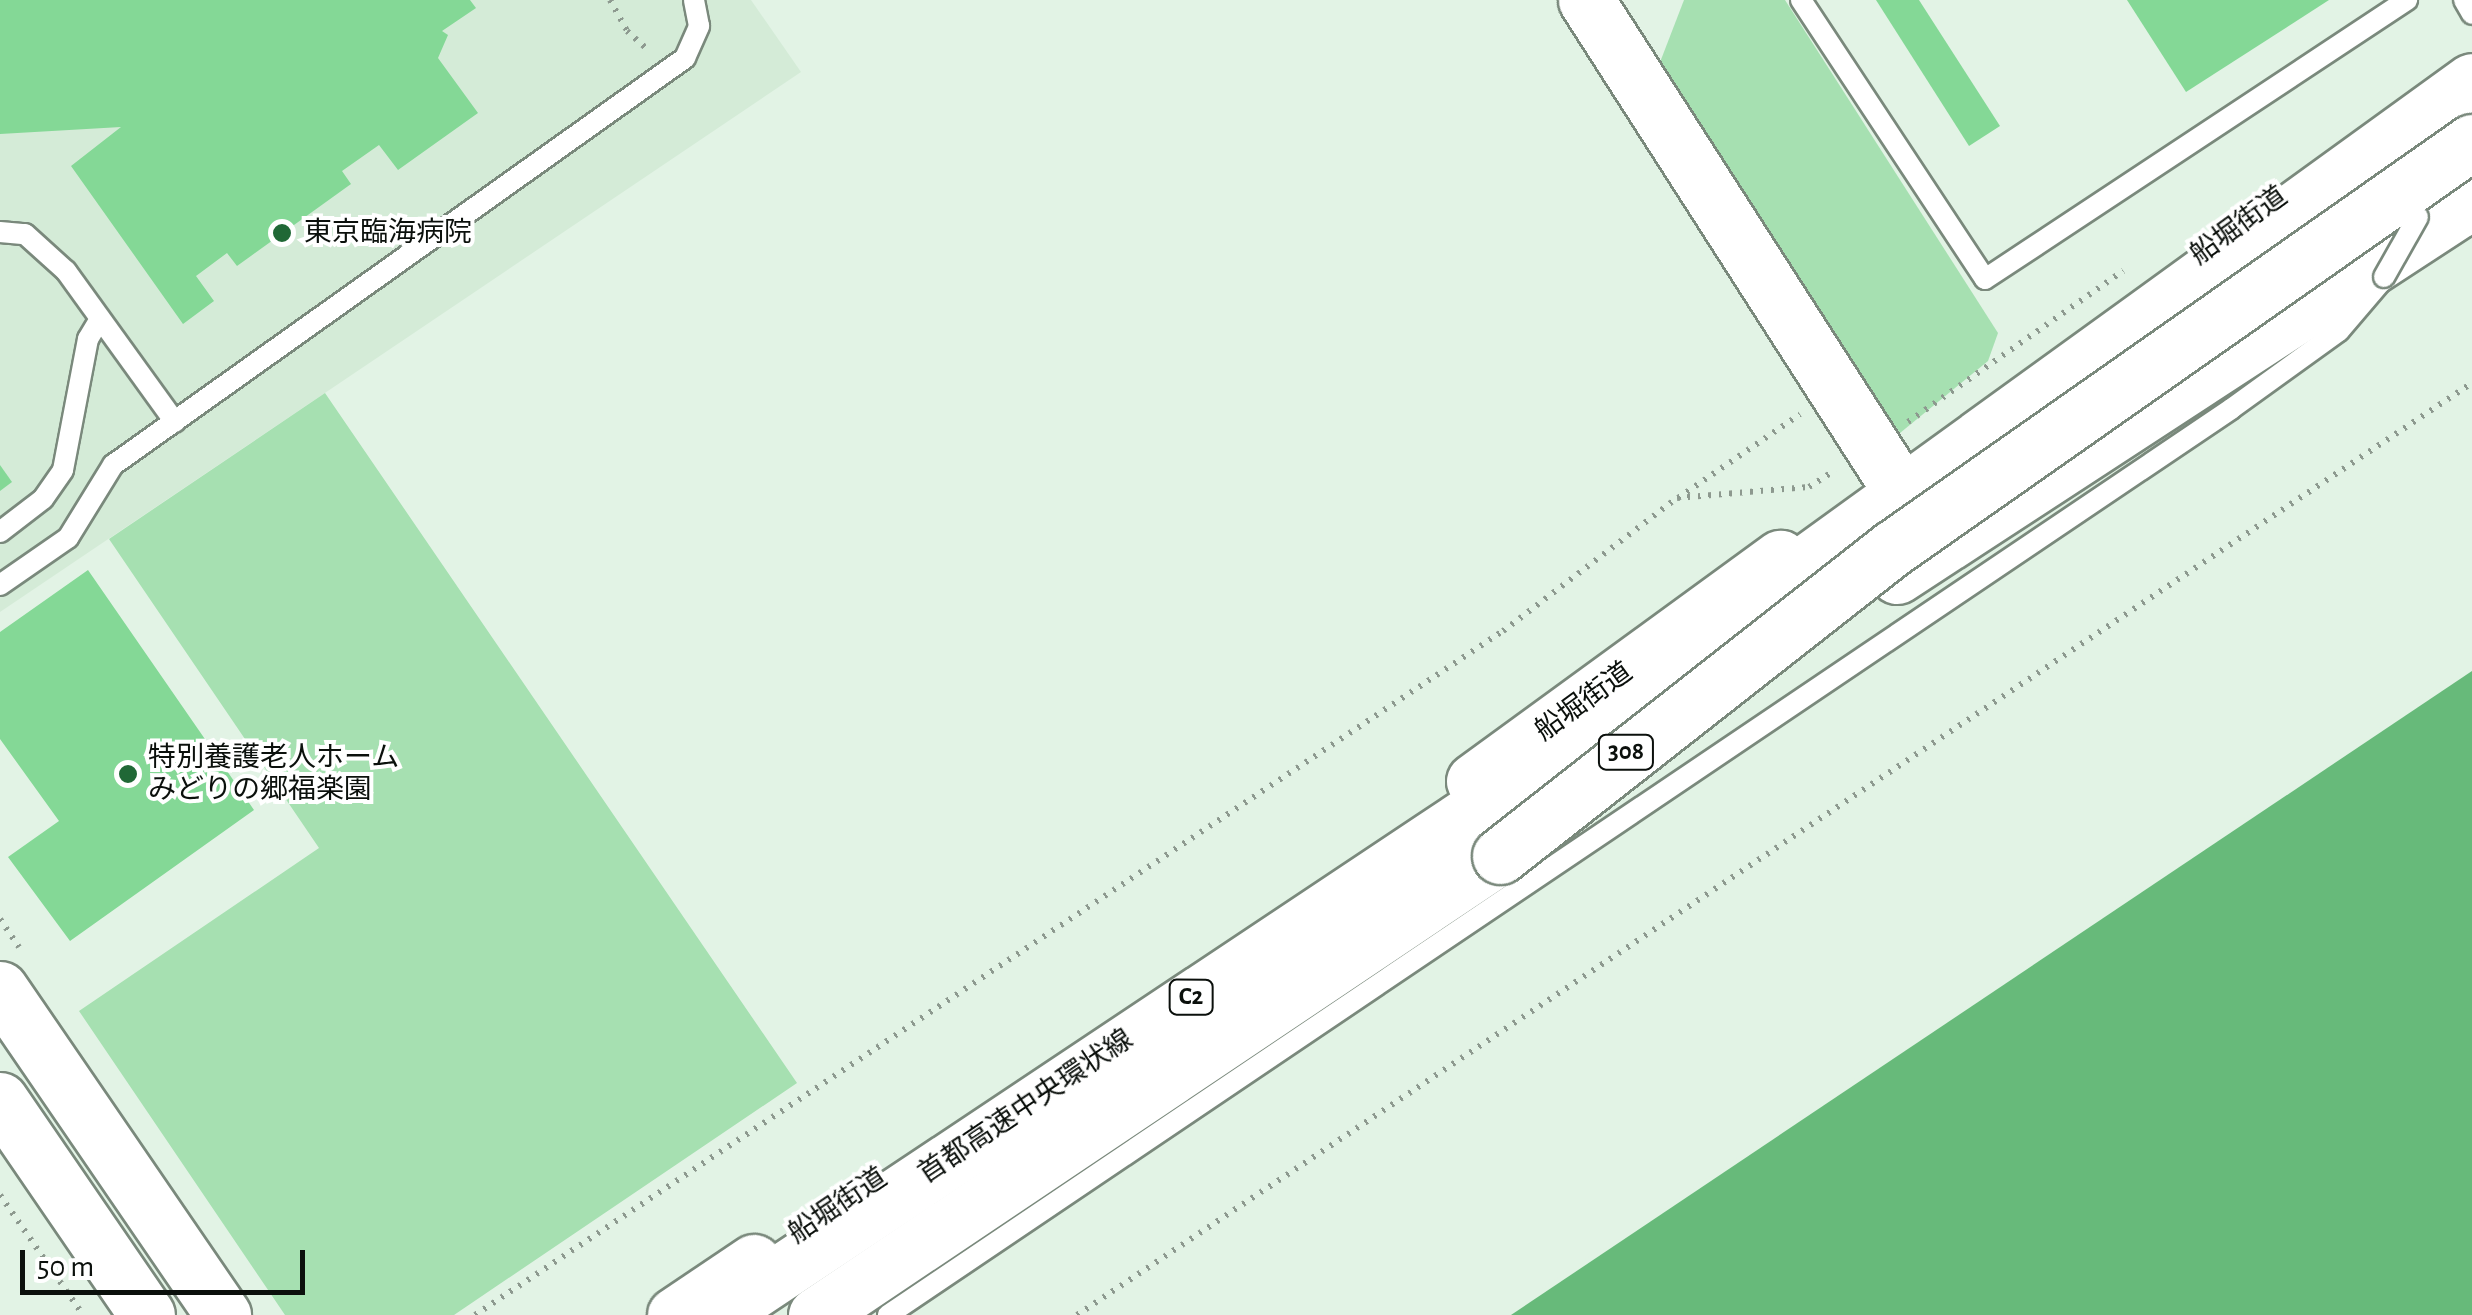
<!DOCTYPE html>
<meta charset="utf-8">
<style>
body{margin:0}
#map{position:relative;width:2472px;height:1315px;overflow:hidden;background:#e2f3e5;font-family:"Alegreya Sans","Noto Sans JP",sans-serif}
div>[style]{position:absolute}
.built>*{inset:0;background:#d4ebd7}
.green>*{inset:0;background:#a6e0b1}
.water>*{inset:0;background:#67ba7a}
.pier>*{inset:0;background:#e2f3e5}
.building>*{inset:0;background:#84d896}
.path>*{height:6px;margin-top:-3px;transform-origin:0;background:repeating-linear-gradient(90deg,#8d998f 0 2.5px,transparent 0 10.5px)}
.roads{filter:drop-shadow(2px 0 #7a897c) drop-shadow(-2px 0 #7a897c) drop-shadow(0 2px #7a897c) drop-shadow(0 -2px #7a897c)}
.lane>*{height:20px;margin:-10px;padding:0 10px;transform-origin:10px;border-radius:10px;background:#fff}
.secondary>*{height:55px;margin:-27.5px;padding:0 27.5px;transform-origin:27.5px;border-radius:27.5px;background:#fff}
.primary>*{height:55px;margin:-27.5px;padding:0 27.5px;transform-origin:27.5px;border-radius:27.5px;background:#fff}
.highway>*{height:55px;margin:-27.5px;padding:0 27.5px;transform-origin:27.5px;border-radius:27.5px;background:#fff}
.bridges{filter:drop-shadow(2px 0 #7a897c) drop-shadow(-2px 0 #7a897c) drop-shadow(0 2px #7a897c) drop-shadow(0 -2px #7a897c)}
.lane-bridge>*{height:20px;margin:-10px;padding:0 10px;transform-origin:10px;border-radius:10px;background:#fff}
.highway-bridge>*{height:55px;margin:-27.5px;padding:0 27.5px;transform-origin:27.5px;border-radius:27.5px;background:#fff}
.dots>*{width:28px;height:28px;translate:-50% -50%;box-sizing:border-box;border:5px solid #fff;border-radius:50%}
span{translate:-50% -50%;white-space:nowrap;text-align:center;line-height:1.15;-webkit-text-stroke:8px #fff;paint-order:stroke}
.shield-label span{padding:2px 8px;background:#fff;border:2px solid;border-radius:8px;-webkit-text-stroke-width:0}
.shield-label{font-size:25px;color:#0b100c;font-weight:700}
.street-label{font-size:28px;color:#0b100c}
.poi-label{font-size:28px;color:#0b100c}
.left{translate:0 -50%;text-align:left}
.scale{position:absolute;left:20px;top:1250px;width:285px;height:45px;box-sizing:border-box;border:5px solid #0b100c;border-top:0;padding-left:12px;font-size:30px;line-height:35px;white-space:nowrap;color:#0b100c;-webkit-text-stroke:8px #fff;paint-order:stroke}
</style>
<div id="map">
<div class="built">
<i style="clip-path:polygon(0 0,751px 0,801px 72px,0 612px)"></i>
</div>
<div class="green">
<i style="clip-path:polygon(1684px 0,1785px 0,1998px 333px,1988px 361px,1900px 433px,1652px 83px)"></i>
<i style="clip-path:polygon(325px 393px,797px 1083px,454px 1315px,285px 1315px,79px 1011px,319px 848px,109px 539px)"></i>
</div>
<div class="water">
<i style="clip-path:polygon(2472px 671px,2472px 1315px,1511px 1315px)"></i>
</div>
<div class="pier">
<i style="clip-path:polygon(2472px 666px,2472px 670px,1506px 1315px,1508px 1311px)"></i>
</div>
<div class="building">
<i style="clip-path:polygon(0 0,470px 0,476px 8px,442px 31px,448px 35px,438px 58px,478px 113px,398px 170px,379px 145px,342px 171px,351px 184px,237px 266px,227px 253px,196px 276px,214px 301px,183px 324px,71px 166px,121px 127px,0 134px)"></i>
<i style="clip-path:polygon(1876px 0,1919px 0,2000px 126px,1969px 146px)"></i>
<i style="clip-path:polygon(2127px 0,2329px 0,2186px 92px)"></i>
<i style="clip-path:polygon(0 465px,12px 482px,0 491px)"></i>
<i style="clip-path:polygon(88px 570px,254px 810px,70px 941px,8px 857px,59px 821px,0 739px,0 632px)"></i>
</div>
<div class="path">
<i style="left:610px;top:0;width:35px;rotate:61deg"></i>
<i style="left:627px;top:31px;width:28px;rotate:42deg"></i>
<i style="left:1908px;top:422px;width:263px;rotate:-35.1deg"></i>
<i style="left:1678px;top:498px;width:148px;rotate:-34.5deg"></i>
<i style="left:0;top:919px;width:34px;rotate:56deg"></i>
<i style="left:0;top:1195px;width:146px;rotate:55.3deg"></i>
<i style="left:475px;top:1315px;width:1235px;rotate:-33.64deg"></i>
<i style="left:1503px;top:631px;width:219px;rotate:-37.4deg"></i>
<i style="left:1677px;top:498px;width:132px;rotate:-4.8deg"></i>
<i style="left:1809px;top:487px;width:31px;rotate:-33deg"></i>
<i style="left:1077px;top:1315px;width:1678px;rotate:-33.75deg"></i>
</div>
<div class="roads">
<div class="lane">
<i style="left:1801px;top:0;width:334px;rotate:56.6deg"></i>
<i style="left:1985px;top:279px;width:506px;rotate:-33.47deg"></i>
<i style="left:2464px;top:0;width:16px;rotate:60deg"></i>
<i style="left:0;top:232px;width:25px;rotate:5deg"></i>
<i style="left:25px;top:234px;width:55px;rotate:42.1deg"></i>
<i style="left:66px;top:271px;width:186px;rotate:54.2deg"></i>
<i style="left:0;top:532px;width:54px;rotate:-37.5deg"></i>
<i style="left:43px;top:499px;width:35px;rotate:-55deg"></i>
<i style="left:63px;top:470px;width:133px;rotate:-79.2deg"></i>
<i style="left:88px;top:339px;width:21px;rotate:-59deg"></i>
<i style="left:0;top:585px;width:83px;rotate:-34.7deg"></i>
<i style="left:68px;top:538px;width:86px;rotate:-58.3deg"></i>
<i style="left:113px;top:465px;width:702px;rotate:-35.43deg"></i>
<i style="left:685px;top:58px;width:35px;rotate:-66deg"></i>
<i style="left:699px;top:26px;width:26px;rotate:-101deg"></i>
<i style="left:888px;top:1315px;width:1620px;rotate:-34deg"></i>
<i style="left:2231px;top:409px;width:133px;rotate:-35.8deg"></i>
<i style="left:2339px;top:331px;width:63px;rotate:-49.5deg"></i>
</div>
<div class="secondary">
<i style="left:1586px;top:0;width:567px;rotate:57.32deg"></i>
<i style="left:0;top:989px;width:395px;rotate:55.6deg"></i>
<i style="left:0;top:1100px;width:260px;rotate:55.6deg"></i>
</div>
<div class="primary">
<i style="left:1897px;top:576px;width:686px;rotate:-33.11deg"></i>
<i style="left:1474px;top:781px;width:379px;rotate:-36.1deg"></i>
<i style="left:675px;top:1315px;width:95px;rotate:-33.9deg"></i>
</div>
<div class="highway">
<i style="left:1745px;top:607px;width:897px;rotate:-35.89deg"></i>
<i style="left:717px;top:1315px;width:1292px;rotate:-33.67deg"></i>
<i style="left:816px;top:1315px;width:824px;rotate:-33.86deg"></i>
</div>
</div>
<div class="bridges">
<div class="lane-bridge">
<i style="left:2384px;top:277px;width:69px;rotate:-60.5deg"></i>
</div>
<div class="highway-bridge">
<i style="left:1500px;top:856px;width:499px;rotate:-38.1deg"></i>
<i style="left:1893px;top:548px;width:707px;rotate:-35.04deg"></i>
</div>
</div>
<div class="dots">
<i style="left:282px;top:233px;background:#206836"></i>
<i style="left:128px;top:774px;background:#206836"></i>
</div>
<div class="shield-label">
<span style="left:1626px;top:752px">308</span>
<span style="left:1191px;top:997px">C2</span>
</div>
<div class="street-label">
<span style="left:2239px;top:226px;rotate:-36deg">船堀街道</span>
<span style="left:1584px;top:702px;rotate:-36deg">船堀街道</span>
<span style="left:1026px;top:1107px;rotate:-34deg">首都高速中央環状線</span>
<span style="left:838px;top:1206px;rotate:-34deg">船堀街道</span>
</div>
<div class="poi-label">
<span class="left" style="left:304px;top:233px">東京臨海病院</span>
<span class="left" style="left:148px;top:774px">特別養護老人ホーム<br>みどりの郷福楽園</span>
</div>
<div class="scale">50 m</div>
</div>
